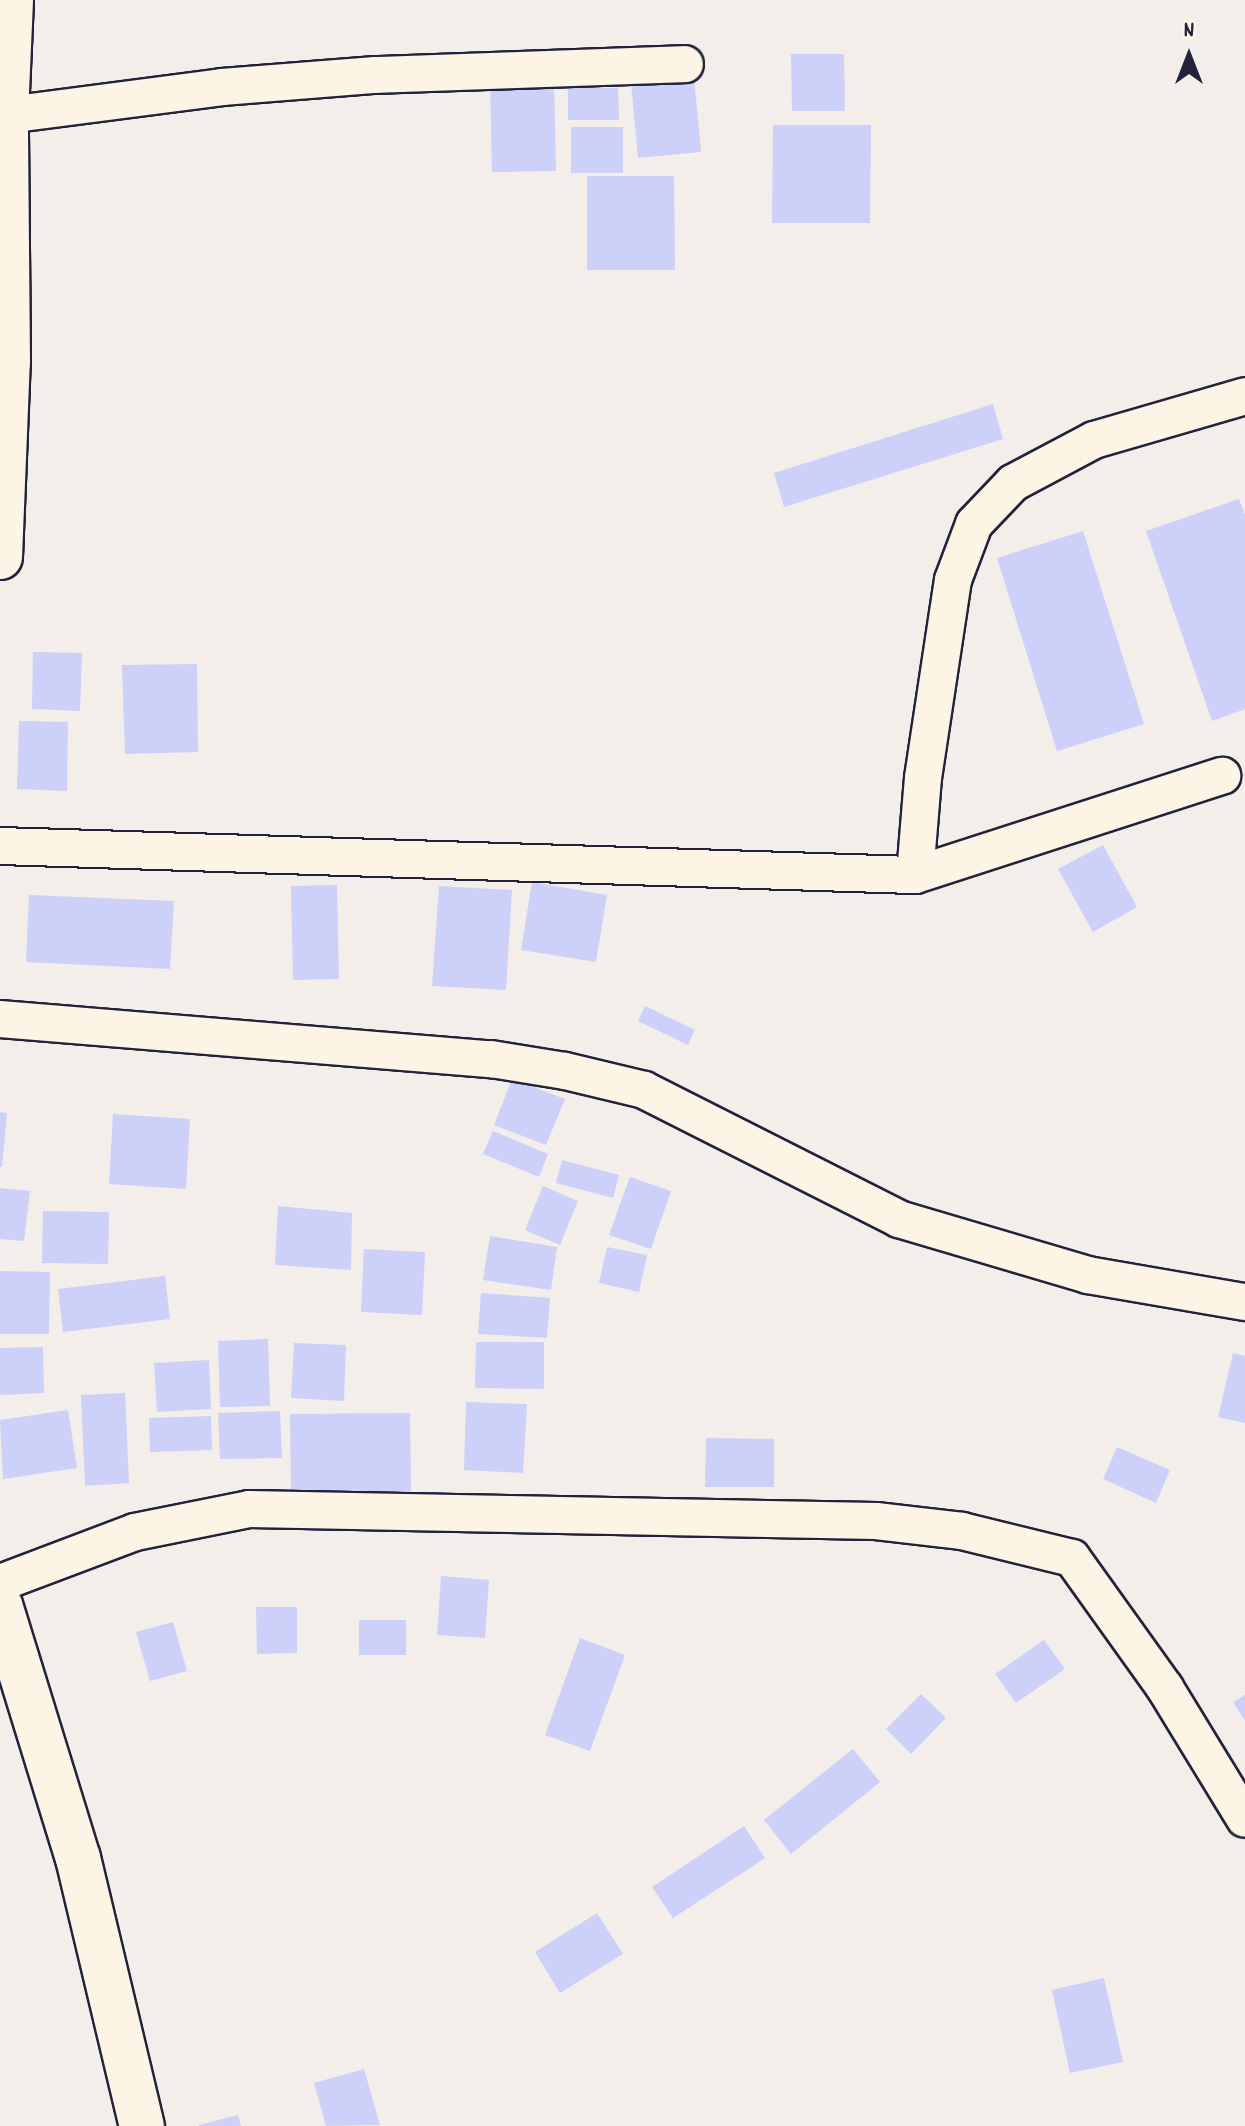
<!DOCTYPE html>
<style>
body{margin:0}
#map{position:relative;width:1245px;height:2126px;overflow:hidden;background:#f3eee9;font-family:Dekko,sans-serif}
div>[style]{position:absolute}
.building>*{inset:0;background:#cdd0f9}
.roads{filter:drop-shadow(2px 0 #22223b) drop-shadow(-2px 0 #22223b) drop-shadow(0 2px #22223b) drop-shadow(0 -2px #22223b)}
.minor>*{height:36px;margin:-18px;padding:0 18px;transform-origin:18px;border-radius:18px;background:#fcf5e5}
.tertiary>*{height:44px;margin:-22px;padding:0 22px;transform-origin:22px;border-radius:22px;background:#fcf5e5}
span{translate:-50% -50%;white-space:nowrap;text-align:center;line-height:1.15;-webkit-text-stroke:6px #fcf5e5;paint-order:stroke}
.north{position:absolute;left:1149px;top:16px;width:80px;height:80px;-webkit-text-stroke:6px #fcf5e5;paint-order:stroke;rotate:0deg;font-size:22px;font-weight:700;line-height:32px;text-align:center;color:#22223b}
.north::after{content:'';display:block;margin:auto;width:28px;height:36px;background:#22223b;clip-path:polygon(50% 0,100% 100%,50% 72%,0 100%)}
</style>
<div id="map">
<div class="building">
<i style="clip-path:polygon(791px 54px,844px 54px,845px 111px,792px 111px)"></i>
<i style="clip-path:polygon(694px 77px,701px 152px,638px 158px,631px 83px)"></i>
<i style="clip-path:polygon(554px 78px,556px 171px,492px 172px,490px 79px)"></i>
<i style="clip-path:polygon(568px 88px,618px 88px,619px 120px,568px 120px)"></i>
<i style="clip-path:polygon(773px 125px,871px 125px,870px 223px,772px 223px)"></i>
<i style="clip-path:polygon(571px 127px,623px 127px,623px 173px,571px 173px)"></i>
<i style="clip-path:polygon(587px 176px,674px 176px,675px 270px,587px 270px)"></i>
<i style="clip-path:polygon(993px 404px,1003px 439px,784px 507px,774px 473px)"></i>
<i style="clip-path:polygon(1239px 499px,1245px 515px,1245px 709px,1212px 721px,1146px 531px)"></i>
<i style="clip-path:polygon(1083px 531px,1144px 724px,1057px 751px,997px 558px)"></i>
<i style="clip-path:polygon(33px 652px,82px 653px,80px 711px,32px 709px)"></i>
<i style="clip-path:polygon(197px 664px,198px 752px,125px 754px,122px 665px)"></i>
<i style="clip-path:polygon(19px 721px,68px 722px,67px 791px,17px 789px)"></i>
<i style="clip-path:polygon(1103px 845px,1137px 907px,1093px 932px,1058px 869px)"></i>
<i style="clip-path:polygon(532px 882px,607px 895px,596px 962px,521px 950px)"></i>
<i style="clip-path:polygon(337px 885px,339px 979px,293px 980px,291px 886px)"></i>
<i style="clip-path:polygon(439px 886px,512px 890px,506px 990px,432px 986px)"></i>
<i style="clip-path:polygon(29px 895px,174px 901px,170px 969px,26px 962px)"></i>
<i style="clip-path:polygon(645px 1006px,695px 1030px,688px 1045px,638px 1021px)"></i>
<i style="clip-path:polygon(512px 1079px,565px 1099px,546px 1145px,494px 1125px)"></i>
<i style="clip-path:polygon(0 1112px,7px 1113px,2px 1167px,0 1167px)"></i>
<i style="clip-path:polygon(113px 1114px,190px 1119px,186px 1189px,109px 1184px)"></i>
<i style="clip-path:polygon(493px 1131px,548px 1154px,539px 1177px,483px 1154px)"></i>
<i style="clip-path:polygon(562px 1160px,619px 1175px,613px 1198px,556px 1183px)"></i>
<i style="clip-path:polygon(630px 1177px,671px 1191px,651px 1249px,609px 1235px)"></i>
<i style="clip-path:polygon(543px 1186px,578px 1201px,560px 1245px,525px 1230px)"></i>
<i style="clip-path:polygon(0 1188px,30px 1191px,24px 1241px,0 1239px)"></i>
<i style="clip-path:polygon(278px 1206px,352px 1213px,351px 1270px,275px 1265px)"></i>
<i style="clip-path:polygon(43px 1211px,109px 1212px,108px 1264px,42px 1263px)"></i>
<i style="clip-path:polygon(490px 1236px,557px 1247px,551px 1290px,483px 1280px)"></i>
<i style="clip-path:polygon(607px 1247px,647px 1255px,639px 1292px,599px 1283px)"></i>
<i style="clip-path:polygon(364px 1249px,425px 1252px,422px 1315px,361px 1312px)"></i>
<i style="clip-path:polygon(0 1271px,50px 1272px,49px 1334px,0 1334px)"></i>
<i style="clip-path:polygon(165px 1276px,170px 1319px,63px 1332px,58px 1289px)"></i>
<i style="clip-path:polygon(481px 1293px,550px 1298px,547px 1338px,478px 1334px)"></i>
<i style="clip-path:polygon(268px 1339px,270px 1406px,220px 1407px,218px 1341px)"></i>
<i style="clip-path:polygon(476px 1342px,544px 1342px,544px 1389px,475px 1388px)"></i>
<i style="clip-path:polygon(294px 1343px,346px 1345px,344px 1401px,291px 1398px)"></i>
<i style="clip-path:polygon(43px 1347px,44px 1393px,0 1395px,0 1348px)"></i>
<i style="clip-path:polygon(1233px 1353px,1245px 1356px,1245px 1423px,1218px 1417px)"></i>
<i style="clip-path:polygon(209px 1360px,211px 1409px,157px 1412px,154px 1363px)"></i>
<i style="clip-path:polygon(125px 1393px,129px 1483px,85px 1486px,81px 1395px)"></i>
<i style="clip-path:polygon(466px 1402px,527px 1404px,523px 1473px,464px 1470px)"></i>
<i style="clip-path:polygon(68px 1410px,77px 1468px,3px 1479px,0 1420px)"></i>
<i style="clip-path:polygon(280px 1411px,282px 1458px,220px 1459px,218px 1413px)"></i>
<i style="clip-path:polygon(410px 1413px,411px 1492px,291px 1493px,290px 1414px)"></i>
<i style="clip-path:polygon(211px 1416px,212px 1450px,150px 1452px,149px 1418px)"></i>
<i style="clip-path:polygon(706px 1438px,774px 1439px,774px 1487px,705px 1487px)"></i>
<i style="clip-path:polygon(1117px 1447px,1170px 1470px,1156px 1503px,1103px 1479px)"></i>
<i style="clip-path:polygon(441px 1576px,489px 1580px,485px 1638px,437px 1635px)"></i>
<i style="clip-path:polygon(256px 1607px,297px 1607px,297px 1653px,257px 1654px)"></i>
<i style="clip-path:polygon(359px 1620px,406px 1620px,406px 1655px,359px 1655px)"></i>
<i style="clip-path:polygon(173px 1622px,187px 1671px,150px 1681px,136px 1632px)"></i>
<i style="clip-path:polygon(580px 1638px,625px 1655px,590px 1751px,545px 1735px)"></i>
<i style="clip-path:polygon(1044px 1640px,1065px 1669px,1016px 1703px,995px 1674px)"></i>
<i style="clip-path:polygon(921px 1694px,946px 1718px,911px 1754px,886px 1729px)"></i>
<i style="clip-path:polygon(1245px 1695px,1245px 1721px,1233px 1702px)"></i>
<i style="clip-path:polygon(853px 1749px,880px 1782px,791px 1854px,764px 1820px)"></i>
<i style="clip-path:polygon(744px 1826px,765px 1858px,673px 1918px,652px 1887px)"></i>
<i style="clip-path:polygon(597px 1913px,623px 1954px,560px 1993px,535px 1952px)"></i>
<i style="clip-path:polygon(1104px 1978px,1123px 2062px,1070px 2073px,1052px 1990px)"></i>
<i style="clip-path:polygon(364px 2069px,380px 2125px,326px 2126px,314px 2083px)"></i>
<i style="clip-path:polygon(238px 2115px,241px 2126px,199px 2126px,199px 2125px)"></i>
</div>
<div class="roads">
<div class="minor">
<i style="left:0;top:116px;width:224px;rotate:-7.4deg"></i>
<i style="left:222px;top:87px;width:154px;rotate:-4.5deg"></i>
<i style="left:376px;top:75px;width:309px;rotate:-2deg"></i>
<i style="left:0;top:846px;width:915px;rotate:1.82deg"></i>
<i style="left:915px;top:875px;width:323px;rotate:-17.9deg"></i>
<i style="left:915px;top:875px;width:97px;rotate:-85.3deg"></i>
<i style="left:923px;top:778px;width:200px;rotate:-81.4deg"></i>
<i style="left:953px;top:580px;width:60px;rotate:-69.4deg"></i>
<i style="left:974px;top:524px;width:57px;rotate:-46.4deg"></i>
<i style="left:1013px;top:483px;width:92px;rotate:-28deg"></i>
<i style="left:1094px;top:440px;width:157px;rotate:-16.2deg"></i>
<i style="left:0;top:1019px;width:493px;rotate:4.7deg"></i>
<i style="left:491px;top:1059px;width:75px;rotate:9.2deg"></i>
<i style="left:565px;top:1071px;width:81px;rotate:13.5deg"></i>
<i style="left:644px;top:1090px;width:286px;rotate:26.8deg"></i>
<i style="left:899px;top:1219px;width:197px;rotate:16.5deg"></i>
<i style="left:1088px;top:1275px;width:159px;rotate:9.8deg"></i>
<i style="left:0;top:1583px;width:144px;rotate:-20.7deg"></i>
<i style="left:135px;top:1532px;width:116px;rotate:-11.4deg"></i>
<i style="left:249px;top:1509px;width:627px;rotate:1.1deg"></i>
<i style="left:876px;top:1521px;width:87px;rotate:6.6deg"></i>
<i style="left:962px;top:1531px;width:113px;rotate:13.8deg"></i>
<i style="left:1072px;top:1558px;width:160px;rotate:54.4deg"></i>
<i style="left:1165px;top:1688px;width:153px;rotate:58.6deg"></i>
</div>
<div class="tertiary">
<i style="left:0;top:557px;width:195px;rotate:-87.7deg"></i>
<i style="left:8px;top:362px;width:247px;rotate:-90.5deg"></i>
<i style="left:6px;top:115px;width:115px;rotate:-87.5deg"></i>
<i style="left:0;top:1605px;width:265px;rotate:72.9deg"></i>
<i style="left:78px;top:1858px;width:276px;rotate:76.6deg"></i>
</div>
</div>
<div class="north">N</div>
</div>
